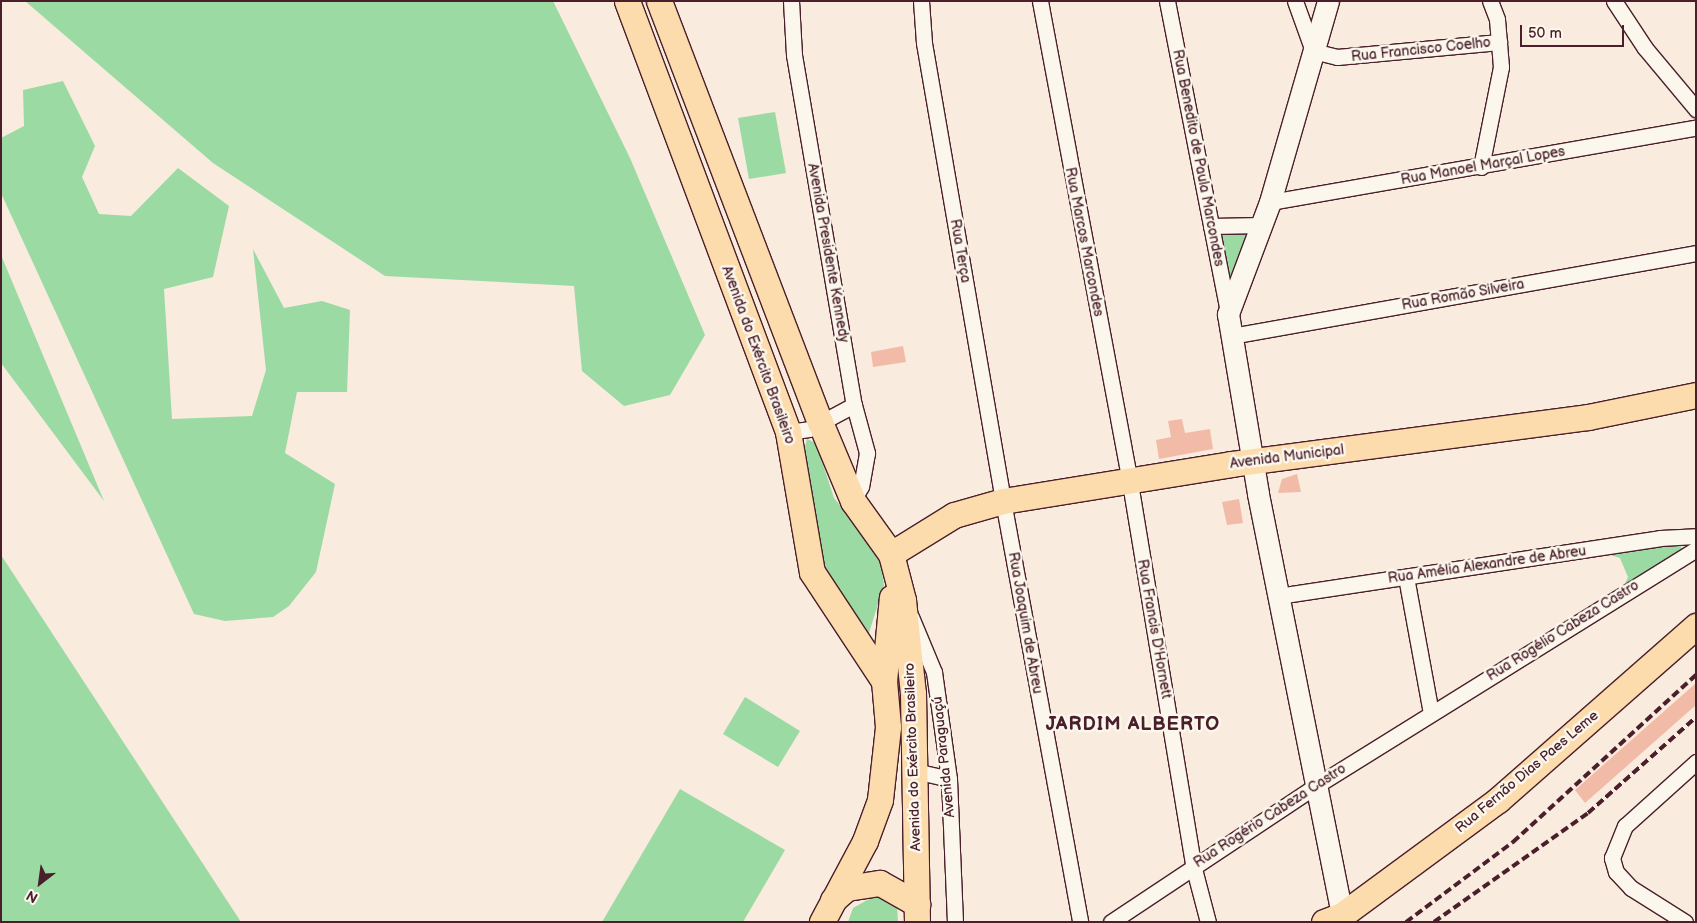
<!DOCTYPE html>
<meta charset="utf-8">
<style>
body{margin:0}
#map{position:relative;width:1697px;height:923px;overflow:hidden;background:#f9ebde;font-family:"Balsamiq Sans",sans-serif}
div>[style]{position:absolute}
.green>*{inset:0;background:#9bdaa3}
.building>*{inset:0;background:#f2bba7}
.roads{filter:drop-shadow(1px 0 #4a1f2b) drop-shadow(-1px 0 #4a1f2b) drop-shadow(0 1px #4a1f2b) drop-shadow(0 -1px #4a1f2b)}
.street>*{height:15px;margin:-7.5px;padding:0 7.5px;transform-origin:7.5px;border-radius:7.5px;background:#fbf7ec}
.secondary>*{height:21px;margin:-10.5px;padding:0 10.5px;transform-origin:10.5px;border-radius:10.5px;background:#fbf7ec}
.primary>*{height:25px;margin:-12.5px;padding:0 12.5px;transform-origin:12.5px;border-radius:12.5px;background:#fcdcac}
.rail>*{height:4px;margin-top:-2px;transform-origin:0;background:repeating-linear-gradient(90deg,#4a1f2b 0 8px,transparent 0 12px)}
span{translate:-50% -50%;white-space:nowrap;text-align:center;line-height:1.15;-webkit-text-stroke:5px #fbf7ec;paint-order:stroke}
.street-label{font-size:14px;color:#4a1f2b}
.district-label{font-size:19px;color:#4a1f2b;font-weight:700;letter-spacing:1px}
.frame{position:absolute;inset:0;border:2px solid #4a1f2b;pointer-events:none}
.north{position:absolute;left:15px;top:858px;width:50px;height:50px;-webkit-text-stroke:4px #fbf7ec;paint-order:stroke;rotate:210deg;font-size:14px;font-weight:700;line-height:20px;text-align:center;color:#4a1f2b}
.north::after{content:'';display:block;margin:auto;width:18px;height:22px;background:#4a1f2b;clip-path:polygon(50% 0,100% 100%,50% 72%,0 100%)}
.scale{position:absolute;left:1520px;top:25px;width:104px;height:22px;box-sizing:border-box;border:2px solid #4a1f2b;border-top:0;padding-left:6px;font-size:15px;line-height:18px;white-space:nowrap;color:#4a1f2b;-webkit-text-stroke:4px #fbf7ec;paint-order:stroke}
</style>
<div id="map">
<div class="green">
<i style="clip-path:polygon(25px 1px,553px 1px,630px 158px,705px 335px,670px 395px,624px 406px,582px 371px,574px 286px,385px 276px,213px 163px)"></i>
<i style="clip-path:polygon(63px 81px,95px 146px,82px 177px,99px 214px,131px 216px,178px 168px,229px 206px,213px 277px,164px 289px,172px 419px,252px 416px,266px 370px,253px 249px,284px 308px,322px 301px,350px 310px,347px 392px,297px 392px,285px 453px,335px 484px,316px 572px,289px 606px,273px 617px,225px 621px,194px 614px,1px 193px,1px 138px,24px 126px,23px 90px)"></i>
<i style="clip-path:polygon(775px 112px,786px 173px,749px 179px,738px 118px)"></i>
<i style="clip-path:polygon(1243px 229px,1249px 236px,1233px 285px,1227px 283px,1221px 237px,1224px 230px)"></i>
<i style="clip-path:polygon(1px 255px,104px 501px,1px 363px)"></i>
<i style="clip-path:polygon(807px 439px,816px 443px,834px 498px,879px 554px,884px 585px,868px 636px,825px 574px,805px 447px)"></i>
<i style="clip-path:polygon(1678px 540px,1683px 551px,1623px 588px,1628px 577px,1620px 558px,1610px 555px)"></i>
<i style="clip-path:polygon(1px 555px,241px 922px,1px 922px)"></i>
<i style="clip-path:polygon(745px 697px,800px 731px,778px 767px,723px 734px)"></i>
<i style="clip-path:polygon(680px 789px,785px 850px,743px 922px,602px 922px)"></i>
<i style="clip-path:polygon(878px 894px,897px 904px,898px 922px,848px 922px,853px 908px)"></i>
</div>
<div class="building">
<i style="clip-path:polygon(903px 346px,906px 362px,873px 367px,871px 352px)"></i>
<i style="clip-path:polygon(1182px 419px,1185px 433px,1210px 429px,1213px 449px,1159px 459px,1156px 440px,1171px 437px,1168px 421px)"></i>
<i style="clip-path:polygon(1297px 474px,1301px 492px,1278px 493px,1282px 479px)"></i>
<i style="clip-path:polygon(1239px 499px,1243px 523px,1227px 525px,1222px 502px)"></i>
<i style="clip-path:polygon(1696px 683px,1696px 705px,1585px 803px,1575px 790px)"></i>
</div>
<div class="roads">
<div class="street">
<i style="left:791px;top:1px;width:54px;rotate:86.8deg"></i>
<i style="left:794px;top:55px;width:355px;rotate:80.3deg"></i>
<i style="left:854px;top:405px;width:50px;rotate:74.8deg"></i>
<i style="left:867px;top:453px;width:34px;rotate:100deg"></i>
<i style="left:861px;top:486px;width:17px;rotate:118deg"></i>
<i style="left:921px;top:1px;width:42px;rotate:85.9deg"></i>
<i style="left:924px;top:43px;width:465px;rotate:80.2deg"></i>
<i style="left:1003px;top:501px;width:428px;rotate:79.6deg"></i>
<i style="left:1040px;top:1px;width:490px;rotate:79.4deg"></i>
<i style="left:1130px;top:483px;width:387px;rotate:80.6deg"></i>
<i style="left:1193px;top:865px;width:59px;rotate:75.3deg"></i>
<i style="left:1167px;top:1px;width:318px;rotate:78.9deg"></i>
<i style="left:1295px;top:1px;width:53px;rotate:70.2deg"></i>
<i style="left:1313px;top:51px;width:25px;rotate:14deg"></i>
<i style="left:1337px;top:57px;width:163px;rotate:-5.3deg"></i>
<i style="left:1614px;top:1px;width:56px;rotate:56.6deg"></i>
<i style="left:1645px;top:48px;width:80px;rotate:50.1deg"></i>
<i style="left:1481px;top:167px;width:102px;rotate:-78.7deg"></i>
<i style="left:1501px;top:67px;width:48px;rotate:-94.8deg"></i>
<i style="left:1497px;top:19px;width:19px;rotate:-111deg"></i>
<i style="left:1270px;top:202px;width:432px;rotate:-9.9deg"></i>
<i style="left:1211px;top:226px;width:51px;rotate:-1.1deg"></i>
<i style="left:1231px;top:336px;width:472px;rotate:-10.1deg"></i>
<i style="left:788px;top:432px;width:21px;rotate:-8deg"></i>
<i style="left:809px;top:429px;width:51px;rotate:-28.1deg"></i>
<i style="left:1406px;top:577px;width:138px;rotate:79.6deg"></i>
<i style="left:1278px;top:596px;width:386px;rotate:-8.6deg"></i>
<i style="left:1660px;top:538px;width:36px;rotate:-3deg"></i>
<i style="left:911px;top:617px;width:60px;rotate:67.3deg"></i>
<i style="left:934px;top:672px;width:108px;rotate:82deg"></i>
<i style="left:949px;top:779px;width:143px;rotate:87.6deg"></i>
<i style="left:915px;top:771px;width:35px;rotate:13deg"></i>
<i style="left:1111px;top:922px;width:244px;rotate:-33.6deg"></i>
<i style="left:1314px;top:787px;width:450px;rotate:-31.9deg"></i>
<i style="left:1685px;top:922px;width:64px;rotate:-147.8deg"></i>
<i style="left:1631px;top:888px;width:22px;rotate:-133deg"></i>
<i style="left:1616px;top:872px;width:15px;rotate:-106deg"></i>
<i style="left:1612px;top:858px;width:35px;rotate:-68deg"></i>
<i style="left:1625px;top:826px;width:96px;rotate:-42deg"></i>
</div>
<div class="secondary">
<i style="left:1328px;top:1px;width:209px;rotate:106.1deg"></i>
<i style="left:1270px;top:202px;width:120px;rotate:110.6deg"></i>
<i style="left:1228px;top:314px;width:182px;rotate:80.5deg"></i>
<i style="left:1258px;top:494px;width:429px;rotate:78.7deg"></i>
</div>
<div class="primary">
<i style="left:627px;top:1px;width:460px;rotate:69.5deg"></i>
<i style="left:788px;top:432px;width:142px;rotate:80.3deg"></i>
<i style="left:812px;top:572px;width:131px;rotate:56.6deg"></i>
<i style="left:884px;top:681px;width:46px;rotate:85deg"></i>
<i style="left:888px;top:727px;width:73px;rotate:96.3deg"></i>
<i style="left:880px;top:800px;width:44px;rotate:110.1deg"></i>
<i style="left:865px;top:841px;width:92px;rotate:118deg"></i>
<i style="left:659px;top:1px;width:451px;rotate:69.1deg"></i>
<i style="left:820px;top:422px;width:86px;rotate:67.3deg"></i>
<i style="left:853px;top:501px;width:65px;rotate:54.4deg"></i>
<i style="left:891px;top:554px;width:48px;rotate:75.4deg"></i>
<i style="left:903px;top:600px;width:94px;rotate:83.9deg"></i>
<i style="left:913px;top:693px;width:229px;rotate:89deg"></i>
<i style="left:891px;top:554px;width:74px;rotate:-31.8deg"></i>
<i style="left:954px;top:515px;width:51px;rotate:-15.9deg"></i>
<i style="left:1003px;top:501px;width:231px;rotate:-9.2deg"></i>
<i style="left:1231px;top:464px;width:360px;rotate:-7.5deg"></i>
<i style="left:1588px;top:417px;width:110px;rotate:-11.5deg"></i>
<i style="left:884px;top:681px;width:84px;rotate:-84.6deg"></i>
<i style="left:833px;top:900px;width:18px;rotate:-41deg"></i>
<i style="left:847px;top:888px;width:33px;rotate:-9deg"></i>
<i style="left:880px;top:883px;width:43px;rotate:29.6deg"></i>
<i style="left:1324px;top:922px;width:19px;rotate:-21deg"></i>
<i style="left:1342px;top:915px;width:194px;rotate:-36.4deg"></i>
<i style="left:1498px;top:800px;width:264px;rotate:-41.3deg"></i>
</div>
</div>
<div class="rail">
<i style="left:1406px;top:922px;width:134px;rotate:-36.8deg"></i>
<i style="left:1513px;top:842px;width:248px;rotate:-42.4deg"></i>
<i style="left:1434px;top:922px;width:189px;rotate:-35.3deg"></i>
<i style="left:1588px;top:813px;width:144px;rotate:-41.6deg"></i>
</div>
<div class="street-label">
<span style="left:1421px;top:50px;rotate:-6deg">Rua Francisco Coelho</span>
<span style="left:1198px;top:158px;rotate:79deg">Rua Benedito de Paula Marcondes</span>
<span style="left:1483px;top:166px;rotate:-10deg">Rua Manoel Marçal Lopes</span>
<span style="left:1084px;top:242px;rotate:79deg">Rua Marcos Marcondes</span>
<span style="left:960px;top:251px;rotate:80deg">Rua Terça</span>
<span style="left:828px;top:253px;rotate:80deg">Avenida Presidente Kennedy</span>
<span style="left:1463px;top:295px;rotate:-10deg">Rua Romão Silveira</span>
<span style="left:758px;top:355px;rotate:70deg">Avenida do Exército Brasileiro</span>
<span style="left:1287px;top:457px;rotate:-7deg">Avenida Municipal</span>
<span style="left:1487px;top:565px;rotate:-8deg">Rua Amélia Alexandre de Abreu</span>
<span style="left:1025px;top:623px;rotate:80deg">Rua Joaquim de Abreu</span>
<span style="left:1154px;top:629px;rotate:80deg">Rua Francis D'Hornett</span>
<span style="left:1563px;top:631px;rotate:-32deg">Rua Rogélio Cabeza Castro</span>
<span style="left:913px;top:757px;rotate:-92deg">Avenida do Exército Brasileiro</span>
<span style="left:944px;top:757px;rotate:-96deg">Avenida Paraguaçú</span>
<span style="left:1527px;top:772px;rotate:-40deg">Rua Fernão Dias Paes Leme</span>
<span style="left:1270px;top:816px;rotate:-33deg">Rua Rogério Cabeza Castro</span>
</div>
<div class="district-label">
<span style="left:1133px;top:725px">JARDIM ALBERTO</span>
</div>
<div class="frame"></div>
<div class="north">N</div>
<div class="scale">50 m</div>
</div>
